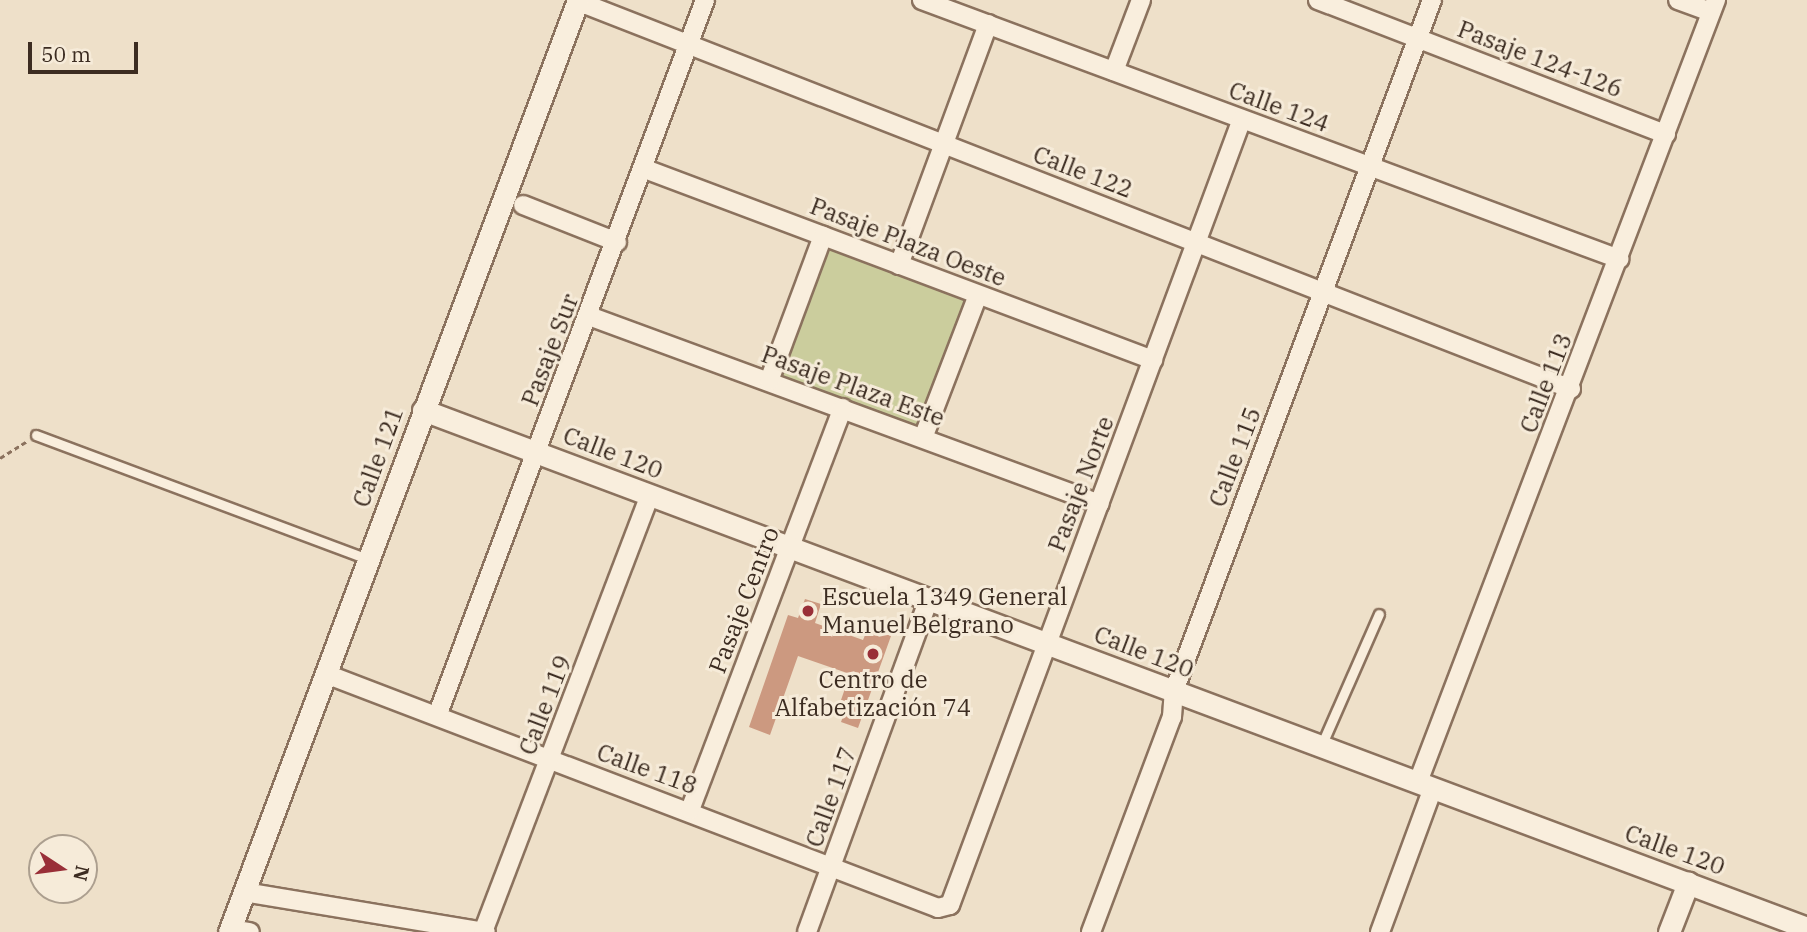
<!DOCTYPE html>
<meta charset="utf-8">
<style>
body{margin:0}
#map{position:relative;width:1807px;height:932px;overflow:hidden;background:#eee0c9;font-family:"IBM Plex Serif",serif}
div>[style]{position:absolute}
.green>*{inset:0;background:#cbcd9d}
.building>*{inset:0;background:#cc9980}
.path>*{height:2.5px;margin-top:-1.25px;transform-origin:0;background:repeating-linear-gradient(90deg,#8b725e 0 5px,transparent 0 8.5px)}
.roads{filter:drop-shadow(2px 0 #8b725e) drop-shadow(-2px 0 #8b725e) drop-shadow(0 2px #8b725e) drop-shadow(0 -2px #8b725e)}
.service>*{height:9px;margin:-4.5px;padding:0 4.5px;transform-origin:4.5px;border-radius:4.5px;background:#f9eedd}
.minor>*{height:18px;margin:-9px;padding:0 9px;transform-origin:9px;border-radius:9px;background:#f9eedd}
.tertiary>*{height:21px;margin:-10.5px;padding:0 10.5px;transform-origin:10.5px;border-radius:10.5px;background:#f9eedd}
.dots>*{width:19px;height:19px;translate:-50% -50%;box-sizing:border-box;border:4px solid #f6ebd9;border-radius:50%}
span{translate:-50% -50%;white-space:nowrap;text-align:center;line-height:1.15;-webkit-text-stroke:6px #f6ebd9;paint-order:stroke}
.street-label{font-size:24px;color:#3c2c21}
.poi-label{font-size:24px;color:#3c2c21}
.left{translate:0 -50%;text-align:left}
.north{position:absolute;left:28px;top:834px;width:70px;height:70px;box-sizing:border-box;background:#f6ebd9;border:2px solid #ac9f8f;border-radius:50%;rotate:103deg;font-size:19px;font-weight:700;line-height:28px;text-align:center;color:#3c2c21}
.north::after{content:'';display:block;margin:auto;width:24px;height:32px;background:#992f38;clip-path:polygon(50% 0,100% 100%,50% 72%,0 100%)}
.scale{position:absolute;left:28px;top:42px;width:110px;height:32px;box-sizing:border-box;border:4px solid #3c2c21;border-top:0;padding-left:9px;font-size:21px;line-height:24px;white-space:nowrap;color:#3c2c21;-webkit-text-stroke:5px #f6ebd9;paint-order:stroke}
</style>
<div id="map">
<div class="green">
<i style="clip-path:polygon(828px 247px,965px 299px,916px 427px,779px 374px)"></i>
</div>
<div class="building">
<i style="clip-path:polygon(805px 599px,821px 604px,815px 623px,863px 640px,868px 628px,891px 636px,858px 728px,841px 722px,848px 703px,841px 700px,850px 674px,798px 656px,770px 735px,749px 727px,788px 615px,798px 618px)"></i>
</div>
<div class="path">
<i style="left:0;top:458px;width:32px;rotate:-32deg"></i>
</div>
<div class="roads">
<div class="service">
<i style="left:36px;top:435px;width:353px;rotate:20.5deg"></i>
<i style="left:1321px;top:746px;width:144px;rotate:-66.3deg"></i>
</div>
<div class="minor">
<i style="left:922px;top:0;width:744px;rotate:20.38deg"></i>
<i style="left:1318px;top:0;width:373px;rotate:21.1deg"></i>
<i style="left:1678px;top:0;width:35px;rotate:20deg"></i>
<i style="left:577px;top:1px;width:1067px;rotate:21.32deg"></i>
<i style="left:1114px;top:71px;width:76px;rotate:-69.2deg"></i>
<i style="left:645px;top:169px;width:543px;rotate:20.61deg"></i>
<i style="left:523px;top:205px;width:101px;rotate:21.5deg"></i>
<i style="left:899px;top:265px;width:257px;rotate:-69.7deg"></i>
<i style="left:589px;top:316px;width:544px;rotate:20.2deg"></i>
<i style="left:769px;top:381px;width:155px;rotate:-69.6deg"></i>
<i style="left:923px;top:438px;width:153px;rotate:-69deg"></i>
<i style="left:326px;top:674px;width:655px;rotate:20.92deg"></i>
<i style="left:938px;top:908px;width:12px;rotate:-14deg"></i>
<i style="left:950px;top:905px;width:838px;rotate:-69.62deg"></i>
<i style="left:437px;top:716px;width:765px;rotate:-69.48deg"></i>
<i style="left:1418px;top:782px;width:837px;rotate:-69.14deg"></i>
<i style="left:690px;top:810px;width:430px;rotate:-69.2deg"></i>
<i style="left:244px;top:892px;width:245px;rotate:9.4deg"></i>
<i style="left:230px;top:929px;width:20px;rotate:9deg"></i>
<i style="left:483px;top:932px;width:468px;rotate:-69.1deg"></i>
<i style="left:807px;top:932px;width:355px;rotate:-69.9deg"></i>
<i style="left:1091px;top:932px;width:230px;rotate:-69.4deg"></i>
<i style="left:1172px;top:717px;width:26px;rotate:-86deg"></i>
<i style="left:1174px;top:691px;width:738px;rotate:-69.53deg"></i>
<i style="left:1380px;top:932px;width:153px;rotate:-69.8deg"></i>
</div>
<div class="tertiary">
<i style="left:423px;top:410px;width:1478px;rotate:20.52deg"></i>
<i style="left:229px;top:932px;width:995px;rotate:-69.47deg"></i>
<i style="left:1669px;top:932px;width:53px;rotate:-68.8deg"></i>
</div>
</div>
<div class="dots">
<i style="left:808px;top:611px;background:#992f38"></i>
<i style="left:873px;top:654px;background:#992f38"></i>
</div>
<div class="street-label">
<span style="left:1540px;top:59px;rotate:21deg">Pasaje 124-126</span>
<span style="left:1279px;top:107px;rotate:20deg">Calle 124</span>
<span style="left:1083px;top:172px;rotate:21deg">Calle 122</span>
<span style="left:908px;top:242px;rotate:21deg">Pasaje Plaza Oeste</span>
<span style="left:550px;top:350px;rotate:-69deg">Pasaje Sur</span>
<span style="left:1546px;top:383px;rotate:-69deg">Calle 113</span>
<span style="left:853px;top:386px;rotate:20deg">Pasaje Plaza Este</span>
<span style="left:613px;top:453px;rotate:21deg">Calle 120</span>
<span style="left:378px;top:457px;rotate:-70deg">Calle 121</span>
<span style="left:1235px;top:457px;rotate:-69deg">Calle 115</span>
<span style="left:1081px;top:484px;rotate:-69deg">Pasaje Norte</span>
<span style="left:744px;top:600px;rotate:-69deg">Pasaje Centro</span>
<span style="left:1144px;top:652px;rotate:21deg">Calle 120</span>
<span style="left:545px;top:705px;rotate:-69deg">Calle 119</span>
<span style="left:647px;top:769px;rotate:20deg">Calle 118</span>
<span style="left:831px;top:797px;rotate:-70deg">Calle 117</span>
<span style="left:1675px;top:850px;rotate:20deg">Calle 120</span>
</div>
<div class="poi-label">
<span class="left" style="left:822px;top:611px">Escuela 1349 General<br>Manuel Belgrano</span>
<span style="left:873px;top:694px">Centro de<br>Alfabetización 74</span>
</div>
<div class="north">N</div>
<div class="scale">50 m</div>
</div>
